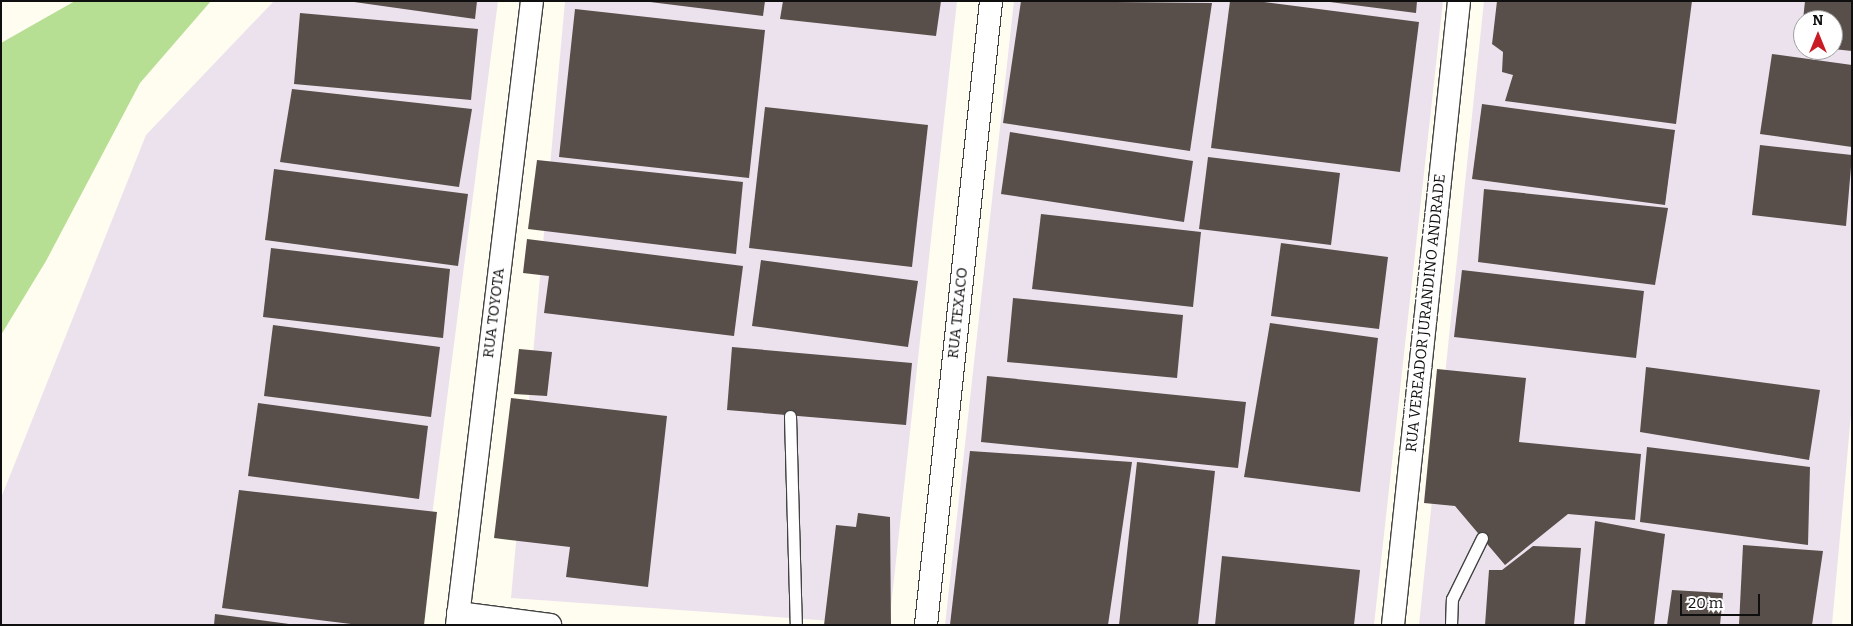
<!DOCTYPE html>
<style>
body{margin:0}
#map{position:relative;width:1853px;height:626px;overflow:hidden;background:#fffcf0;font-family:Bitter,serif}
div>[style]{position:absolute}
.industrial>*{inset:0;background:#ece2ee}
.forest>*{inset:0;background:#b7df94}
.building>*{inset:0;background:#584f4a}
.roads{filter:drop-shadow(1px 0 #424242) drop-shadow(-1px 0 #424242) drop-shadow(0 1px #424242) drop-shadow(0 -1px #424242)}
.service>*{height:11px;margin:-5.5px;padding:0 5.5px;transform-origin:5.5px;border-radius:5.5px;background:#fff}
.minor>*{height:22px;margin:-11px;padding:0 11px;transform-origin:11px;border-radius:11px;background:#fff}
span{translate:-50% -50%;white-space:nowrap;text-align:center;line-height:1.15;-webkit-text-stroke:5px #fff;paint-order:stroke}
.street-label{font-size:15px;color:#0f0f0f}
.frame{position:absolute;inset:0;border:2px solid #0f0f0f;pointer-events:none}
.north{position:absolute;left:1793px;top:10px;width:50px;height:50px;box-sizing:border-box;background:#fff;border:1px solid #9f9f9f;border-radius:50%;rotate:0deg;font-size:14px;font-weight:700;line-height:20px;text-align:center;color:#0f0f0f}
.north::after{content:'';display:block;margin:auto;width:18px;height:22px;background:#ca1b25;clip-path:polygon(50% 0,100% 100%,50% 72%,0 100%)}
.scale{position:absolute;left:1680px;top:594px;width:80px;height:22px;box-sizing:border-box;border:2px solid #0f0f0f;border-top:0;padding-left:6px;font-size:15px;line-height:18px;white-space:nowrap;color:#0f0f0f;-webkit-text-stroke:4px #fff;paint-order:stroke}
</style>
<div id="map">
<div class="industrial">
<i style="clip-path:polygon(274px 1px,498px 1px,418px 625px,1px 625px,1px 498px,146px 135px)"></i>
<i style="clip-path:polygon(565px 1px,957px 1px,889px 625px,511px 598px)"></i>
<i style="clip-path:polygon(1014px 1px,1443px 1px,1374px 625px,945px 625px)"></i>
<i style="clip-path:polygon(evenodd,1484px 1px,1852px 1px,1852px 403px,1832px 625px,1419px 625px,1484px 1px,1803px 20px,1833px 20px,1833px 50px,1803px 50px,1803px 20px)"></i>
</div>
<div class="forest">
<i style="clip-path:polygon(75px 1px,211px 1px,140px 83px,46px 261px,1px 335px,1px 43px)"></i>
</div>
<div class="building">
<i style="clip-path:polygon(347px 1px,477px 1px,475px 19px)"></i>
<i style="clip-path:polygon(642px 1px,765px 1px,763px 16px)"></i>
<i style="clip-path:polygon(783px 1px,941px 1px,936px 36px,780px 19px)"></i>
<i style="clip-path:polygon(1021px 1px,1212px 3px,1190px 151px,1003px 123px)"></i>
<i style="clip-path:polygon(1230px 1px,1256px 1px,1419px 22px,1400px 172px,1211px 148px)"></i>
<i style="clip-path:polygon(1322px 1px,1417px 1px,1416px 13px)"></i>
<i style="clip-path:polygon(1497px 1px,1692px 1px,1676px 124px,1505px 101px,1513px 75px,1502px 72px,1503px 52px,1492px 44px)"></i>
<i style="clip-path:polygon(1805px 1px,1852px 1px,1852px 51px,1833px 49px,1833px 20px,1803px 20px)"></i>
<i style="clip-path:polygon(575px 9px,765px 30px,749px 178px,559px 157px)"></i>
<i style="clip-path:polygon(300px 13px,478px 29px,471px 100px,294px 84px)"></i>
<i style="clip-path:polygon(1802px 25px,1803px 25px,1803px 44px,1799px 44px)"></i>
<i style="clip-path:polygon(1772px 54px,1852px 65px,1852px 147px,1760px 134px)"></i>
<i style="clip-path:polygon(292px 89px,472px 109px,459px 187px,280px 162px)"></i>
<i style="clip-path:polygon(1482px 104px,1675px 130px,1665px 205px,1472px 179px)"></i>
<i style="clip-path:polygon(765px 107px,928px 125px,912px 267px,749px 248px)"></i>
<i style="clip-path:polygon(1010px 132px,1193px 161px,1184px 222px,1001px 194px)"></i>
<i style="clip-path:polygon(1760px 145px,1852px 155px,1846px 226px,1752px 215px)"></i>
<i style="clip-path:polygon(1208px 157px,1340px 173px,1331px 245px,1199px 229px)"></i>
<i style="clip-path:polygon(537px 160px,743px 182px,736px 254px,528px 229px)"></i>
<i style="clip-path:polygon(274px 169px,468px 194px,458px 266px,265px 240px)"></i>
<i style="clip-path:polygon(1484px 189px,1668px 208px,1655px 285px,1478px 262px)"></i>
<i style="clip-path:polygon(1041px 214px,1201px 232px,1193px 307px,1032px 289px)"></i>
<i style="clip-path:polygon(527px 239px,743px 266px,734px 336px,544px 313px,549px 276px,523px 273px)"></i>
<i style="clip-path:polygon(1281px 243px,1388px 257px,1379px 329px,1271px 316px)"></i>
<i style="clip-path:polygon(271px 248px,450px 269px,443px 338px,263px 317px)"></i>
<i style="clip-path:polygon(761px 260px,918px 281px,908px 347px,752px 326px)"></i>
<i style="clip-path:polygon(1462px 270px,1644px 291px,1636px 358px,1454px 337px)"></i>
<i style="clip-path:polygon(1013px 298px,1183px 315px,1177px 378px,1007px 362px)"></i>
<i style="clip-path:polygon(1270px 323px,1378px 338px,1360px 492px,1244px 477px)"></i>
<i style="clip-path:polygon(273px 325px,440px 347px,431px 417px,264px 396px)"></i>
<i style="clip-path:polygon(732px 347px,912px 363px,906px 425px,727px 410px)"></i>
<i style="clip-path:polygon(519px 349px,552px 352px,547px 396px,514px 394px)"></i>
<i style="clip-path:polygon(1646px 367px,1820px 390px,1809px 460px,1640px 432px)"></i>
<i style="clip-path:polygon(1437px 369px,1526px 378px,1519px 442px,1641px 454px,1635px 520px,1568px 514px,1505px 565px,1455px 506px,1424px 503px)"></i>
<i style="clip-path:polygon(987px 376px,1246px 402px,1238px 468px,981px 442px)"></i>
<i style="clip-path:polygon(511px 398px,667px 416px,648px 587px,566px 577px,570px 547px,494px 538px)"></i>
<i style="clip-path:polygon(258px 403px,428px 426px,419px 499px,248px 476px)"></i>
<i style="clip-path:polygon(1647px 447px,1810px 467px,1808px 545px,1640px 522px)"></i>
<i style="clip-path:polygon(970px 451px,1132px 462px,1108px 625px,950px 625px)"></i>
<i style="clip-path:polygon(1137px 462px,1215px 471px,1198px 625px,1119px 625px)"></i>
<i style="clip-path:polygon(239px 490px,437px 512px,424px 625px,359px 625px,222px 608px)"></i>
<i style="clip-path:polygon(858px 513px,890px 517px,891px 625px,824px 625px,836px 525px,856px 527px)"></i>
<i style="clip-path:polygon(1595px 521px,1665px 534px,1654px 625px,1585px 625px)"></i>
<i style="clip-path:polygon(1743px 545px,1823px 551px,1812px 625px,1739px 625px)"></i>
<i style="clip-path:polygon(1533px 546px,1581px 548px,1574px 625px,1485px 625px,1489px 570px,1502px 570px)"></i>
<i style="clip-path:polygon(1222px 556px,1360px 570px,1354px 625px,1215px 625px)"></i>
<i style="clip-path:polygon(1672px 590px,1723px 593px,1720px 625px,1667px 625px)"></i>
<i style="clip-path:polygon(215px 614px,289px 624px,289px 625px,214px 625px)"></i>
</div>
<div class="roads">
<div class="service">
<i style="left:790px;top:416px;width:209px;rotate:88.4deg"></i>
<i style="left:1451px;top:625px;width:26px;rotate:-88deg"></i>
<i style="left:1452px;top:599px;width:68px;rotate:-63.8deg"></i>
</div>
<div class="minor">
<i style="left:458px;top:613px;width:93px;rotate:7.4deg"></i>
<i style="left:457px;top:625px;width:628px;rotate:-83.15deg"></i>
<i style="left:926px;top:625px;width:627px;rotate:-84.05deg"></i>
<i style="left:1393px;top:625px;width:627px;rotate:-83.96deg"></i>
</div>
</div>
<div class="street-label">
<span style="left:494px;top:313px;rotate:-83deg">RUA TOYOTA</span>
<span style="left:958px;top:313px;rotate:-84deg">RUA TEXACO</span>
<span style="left:1426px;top:313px;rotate:-84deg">RUA VEREADOR JURANDINO ANDRADE</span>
</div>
<div class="frame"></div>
<div class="north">N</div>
<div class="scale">20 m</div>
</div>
